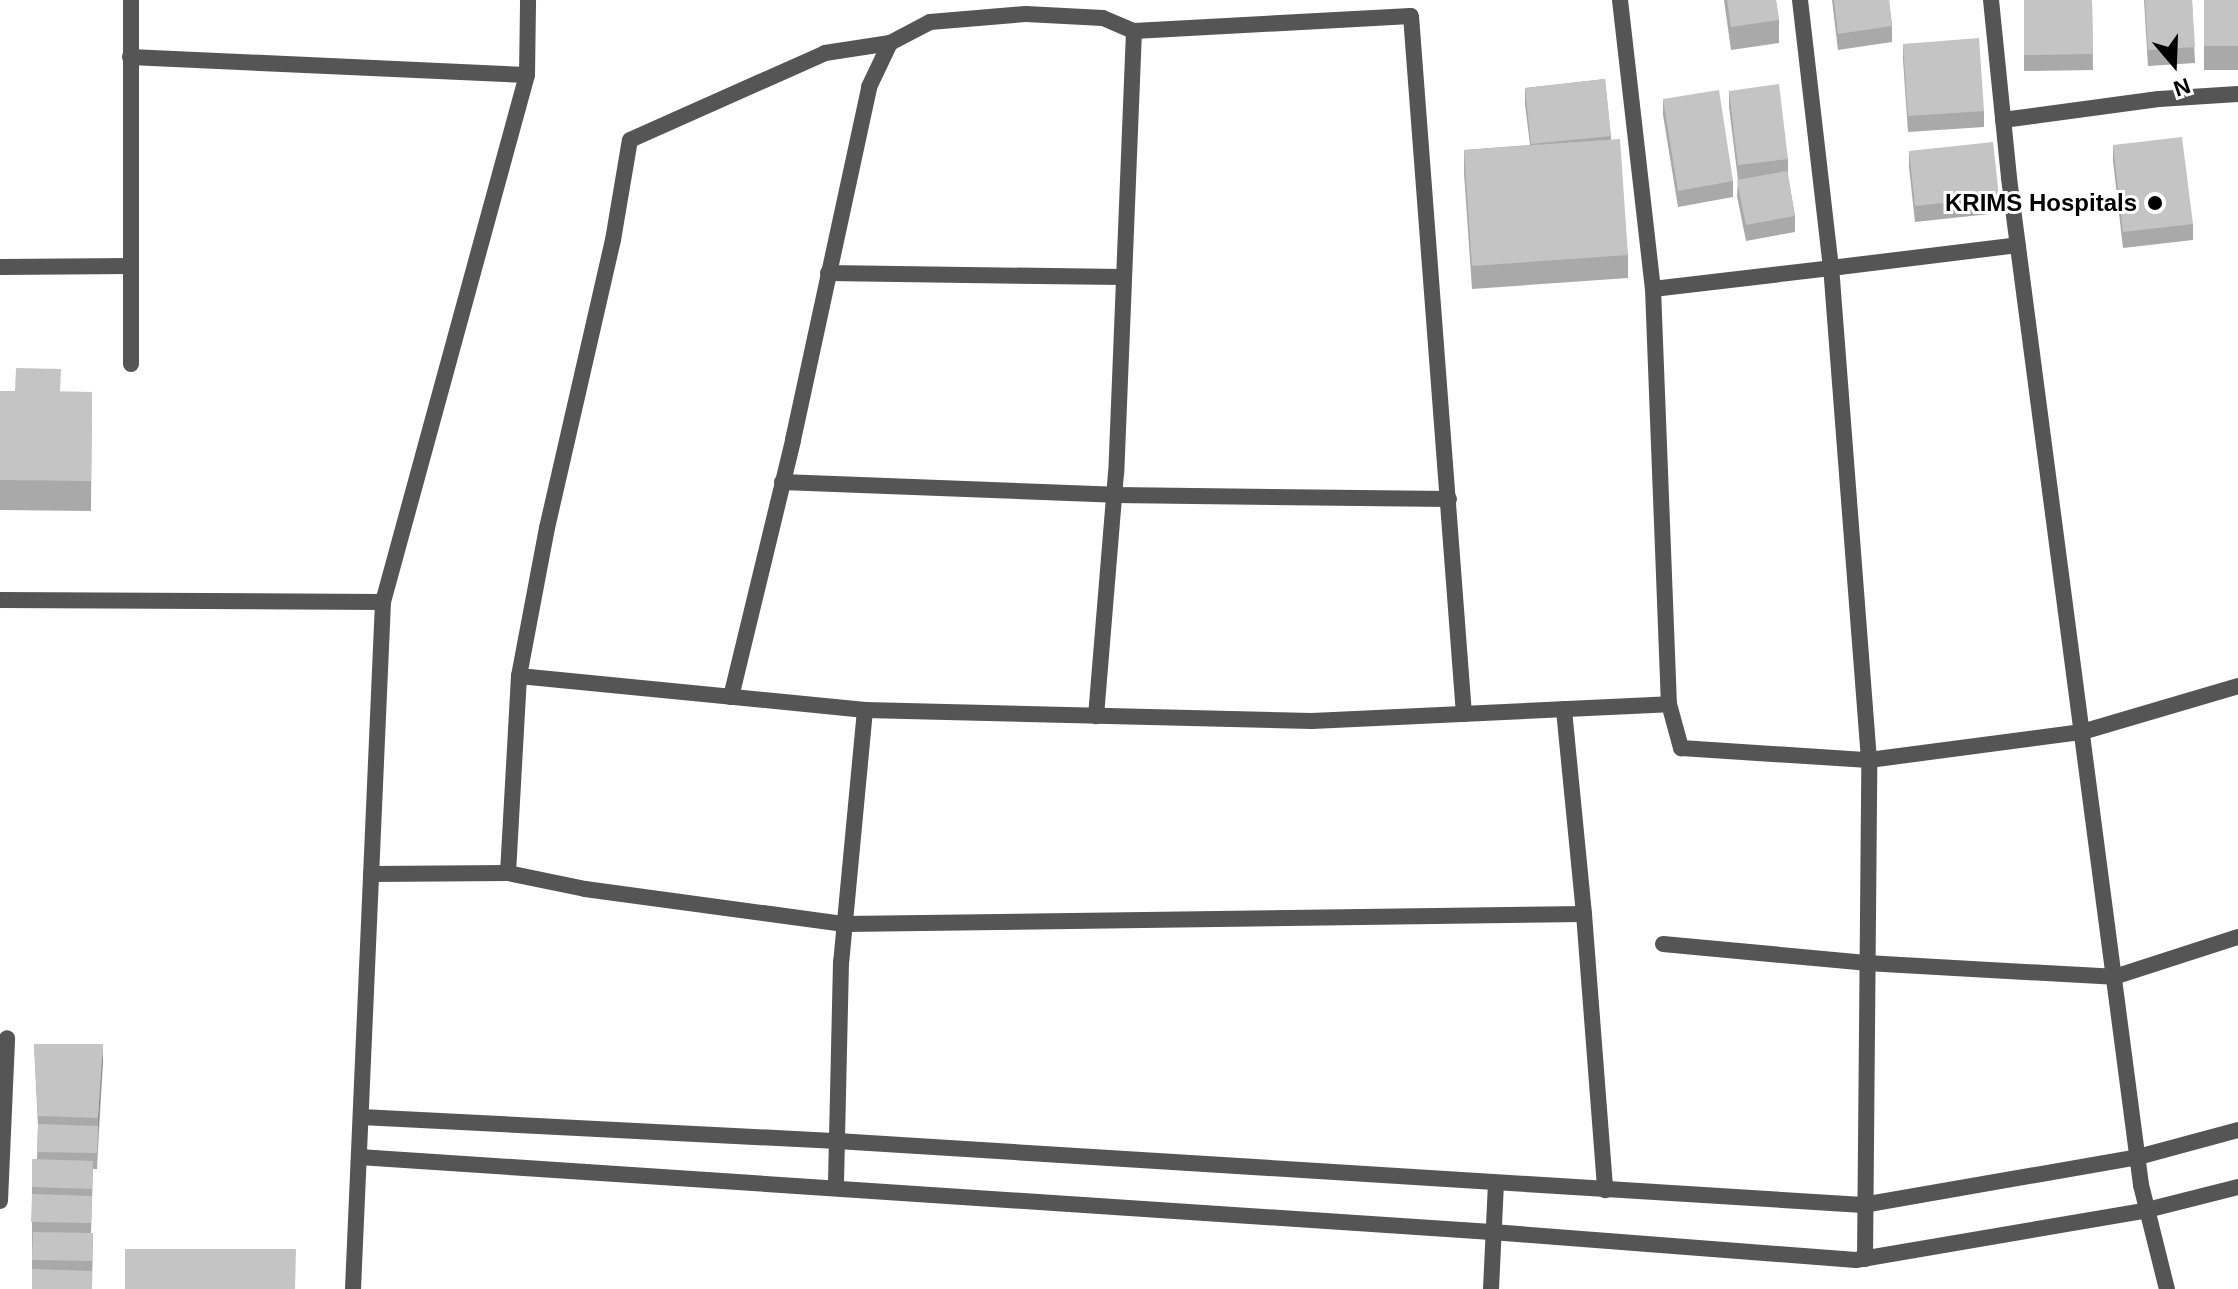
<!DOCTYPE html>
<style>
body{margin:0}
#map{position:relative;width:2238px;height:1289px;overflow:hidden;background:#fff;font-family:Arial,sans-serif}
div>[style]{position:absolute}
.minor>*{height:16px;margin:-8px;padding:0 8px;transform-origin:8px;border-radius:8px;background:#555}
.tertiary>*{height:16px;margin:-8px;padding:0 8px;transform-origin:8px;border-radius:8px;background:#555}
.wall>*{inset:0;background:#a9a9a9}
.shaded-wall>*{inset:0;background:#898989}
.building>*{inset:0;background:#c4c4c4}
.dots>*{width:22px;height:22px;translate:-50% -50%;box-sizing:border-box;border:4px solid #fff;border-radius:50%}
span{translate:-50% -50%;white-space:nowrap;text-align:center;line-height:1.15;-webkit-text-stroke:6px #fff;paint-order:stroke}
.poi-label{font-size:24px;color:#000;font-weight:700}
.right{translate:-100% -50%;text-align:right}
.north{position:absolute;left:2134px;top:24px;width:80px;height:80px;-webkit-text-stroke:6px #fff;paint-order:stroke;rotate:161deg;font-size:22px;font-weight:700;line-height:32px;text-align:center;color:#000}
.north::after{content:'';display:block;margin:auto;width:28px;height:36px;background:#000;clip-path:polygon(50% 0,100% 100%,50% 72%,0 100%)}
</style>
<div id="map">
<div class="minor">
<i style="left:1620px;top:0;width:291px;rotate:83.5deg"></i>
<i style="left:1653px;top:289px;width:415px;rotate:87.8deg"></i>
<i style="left:1991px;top:0;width:179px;rotate:84.2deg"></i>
<i style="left:2009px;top:178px;width:1016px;rotate:82.53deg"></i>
<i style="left:2141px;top:1185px;width:107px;rotate:76deg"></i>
<i style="left:1134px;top:31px;width:277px;rotate:-3.1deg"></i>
<i style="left:1411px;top:16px;width:700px;rotate:85.66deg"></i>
<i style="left:130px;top:57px;width:397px;rotate:2.6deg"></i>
<i style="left:2003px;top:120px;width:157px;rotate:-7.7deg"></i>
<i style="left:2159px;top:99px;width:79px;rotate:-3.6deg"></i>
<i style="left:0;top:267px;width:130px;rotate:-0.4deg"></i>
<i style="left:828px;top:273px;width:295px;rotate:0.8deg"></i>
<i style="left:1653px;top:289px;width:179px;rotate:-6.7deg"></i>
<i style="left:1831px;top:268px;width:270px;rotate:-96.6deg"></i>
<i style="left:131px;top:364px;width:364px;rotate:-90deg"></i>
<i style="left:782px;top:482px;width:333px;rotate:2.2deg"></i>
<i style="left:1115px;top:495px;width:334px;rotate:0.7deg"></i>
<i style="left:519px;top:676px;width:348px;rotate:5.6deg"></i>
<i style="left:865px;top:710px;width:253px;rotate:95.4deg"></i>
<i style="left:841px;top:962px;width:226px;rotate:91.3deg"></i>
<i style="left:731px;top:697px;width:264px;rotate:-76.4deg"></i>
<i style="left:793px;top:440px;width:361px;rotate:-77.8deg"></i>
<i style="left:869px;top:87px;width:49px;rotate:-64.5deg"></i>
<i style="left:890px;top:43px;width:45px;rotate:-27.7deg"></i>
<i style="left:930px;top:22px;width:96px;rotate:-4.8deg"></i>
<i style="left:1026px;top:14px;width:77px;rotate:3deg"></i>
<i style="left:1103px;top:18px;width:34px;rotate:23deg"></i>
<i style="left:1134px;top:31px;width:442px;rotate:92.3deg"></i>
<i style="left:1116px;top:473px;width:244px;rotate:94.7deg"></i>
<i style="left:865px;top:710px;width:447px;rotate:1.4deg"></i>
<i style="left:1312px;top:721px;width:357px;rotate:-2.7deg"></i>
<i style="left:1669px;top:704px;width:46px;rotate:74.7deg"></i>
<i style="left:1681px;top:748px;width:188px;rotate:3.7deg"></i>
<i style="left:1869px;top:760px;width:215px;rotate:-7.5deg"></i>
<i style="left:2082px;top:732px;width:163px;rotate:-16.4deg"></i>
<i style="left:508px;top:873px;width:197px;rotate:-86.8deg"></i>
<i style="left:519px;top:676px;width:151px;rotate:-79.3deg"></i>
<i style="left:547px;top:528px;width:295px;rotate:-77.1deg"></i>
<i style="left:613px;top:240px;width:101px;rotate:-80.4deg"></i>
<i style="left:630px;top:140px;width:214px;rotate:-24deg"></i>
<i style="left:825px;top:53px;width:66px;rotate:-8.7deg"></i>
<i style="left:371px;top:874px;width:137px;rotate:-0.4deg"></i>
<i style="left:508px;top:873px;width:79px;rotate:11.7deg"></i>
<i style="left:585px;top:889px;width:262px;rotate:7.7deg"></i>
<i style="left:845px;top:924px;width:739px;rotate:-0.78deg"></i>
<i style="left:1584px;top:914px;width:206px;rotate:-95.6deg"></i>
<i style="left:1584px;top:914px;width:277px;rotate:85.6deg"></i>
<i style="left:1663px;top:944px;width:204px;rotate:5.3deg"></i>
<i style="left:1866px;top:963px;width:248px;rotate:3.2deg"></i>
<i style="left:2114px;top:977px;width:130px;rotate:-17.9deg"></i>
<i style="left:0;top:1201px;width:163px;rotate:-87.5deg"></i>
<i style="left:1865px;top:1259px;width:499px;rotate:-89.5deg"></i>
<i style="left:1869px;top:760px;width:493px;rotate:-94.4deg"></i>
<i style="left:1831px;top:268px;width:188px;rotate:-7deg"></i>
<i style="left:1491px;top:1289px;width:106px;rotate:-87.3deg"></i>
</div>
<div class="tertiary">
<i style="left:0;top:600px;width:383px;rotate:0.3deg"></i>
<i style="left:361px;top:1117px;width:477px;rotate:2.9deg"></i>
<i style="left:837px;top:1141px;width:1028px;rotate:3.57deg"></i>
<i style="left:1863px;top:1205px;width:279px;rotate:-9.9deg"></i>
<i style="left:2138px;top:1157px;width:104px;rotate:-15.1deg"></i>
<i style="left:359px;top:1157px;width:1135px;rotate:3.79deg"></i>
<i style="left:1492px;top:1232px;width:365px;rotate:4.4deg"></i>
<i style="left:1856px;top:1260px;width:295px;rotate:-9.7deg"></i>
<i style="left:2147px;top:1210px;width:94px;rotate:-14.2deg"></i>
<i style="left:353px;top:1289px;width:688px;rotate:-87.5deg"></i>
<i style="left:383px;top:602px;width:546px;rotate:-74.72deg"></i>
<i style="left:527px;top:75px;width:75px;rotate:-89.2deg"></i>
</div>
<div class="wall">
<i style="clip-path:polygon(1724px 0,1776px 0,1779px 20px,1779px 43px,1731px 50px)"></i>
<i style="clip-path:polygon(1832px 0,1889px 0,1892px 26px,1892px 42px,1838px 50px)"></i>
<i style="clip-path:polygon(2024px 0,2092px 0,2093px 70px,2024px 71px)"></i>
<i style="clip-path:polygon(2144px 0,2192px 0,2195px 63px,2148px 66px)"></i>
<i style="clip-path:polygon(2204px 0,2238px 0,2238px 70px,2204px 70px)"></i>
<i style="clip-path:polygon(1903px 44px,1984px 111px,1984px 127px,1908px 132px,1903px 60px)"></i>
<i style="clip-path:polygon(1605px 79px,1611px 139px,1628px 255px,1628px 278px,1472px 289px,1464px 173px,1464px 150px,1530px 145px,1525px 104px,1525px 88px)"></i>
<i style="clip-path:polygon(1729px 91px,1788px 159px,1788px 175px,1795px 216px,1795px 232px,1746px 241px,1737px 196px,1738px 180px,1729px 107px)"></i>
<i style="clip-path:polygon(1663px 99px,1733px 181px,1733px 197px,1678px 207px,1663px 115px)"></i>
<i style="clip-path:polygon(2113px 145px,2193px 224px,2193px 240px,2123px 248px,2113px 161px)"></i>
<i style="clip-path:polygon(1909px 151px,1999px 197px,1999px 213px,1915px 222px,1909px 167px)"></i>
<i style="clip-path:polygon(0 391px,92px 392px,91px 511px,0 510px)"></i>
<i style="clip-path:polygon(34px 1044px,103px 1060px,97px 1169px,93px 1169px,91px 1233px,93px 1233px,92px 1289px,32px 1289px,32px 1159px,37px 1159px,38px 1126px)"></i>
</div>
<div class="shaded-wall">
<i style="clip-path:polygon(103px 1044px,103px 1060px,98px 1134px,98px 1118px)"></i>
</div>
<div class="building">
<i style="clip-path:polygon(1727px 0,1776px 0,1779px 20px,1731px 27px)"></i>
<i style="clip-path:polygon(1834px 0,1889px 0,1892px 26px,1838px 34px)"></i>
<i style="clip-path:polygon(2024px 0,2092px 0,2093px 54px,2024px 55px)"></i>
<i style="clip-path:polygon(2145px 0,2192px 0,2195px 47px,2148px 50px)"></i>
<i style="clip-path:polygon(2204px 0,2238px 0,2238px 46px,2204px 46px)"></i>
<i style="clip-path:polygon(1979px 38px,1984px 111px,1908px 116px,1903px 44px)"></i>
<i style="clip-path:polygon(1605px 79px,1611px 136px,1531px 144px,1525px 88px)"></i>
<i style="clip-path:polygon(1779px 84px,1788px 159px,1738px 165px,1729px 91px)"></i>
<i style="clip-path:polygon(1719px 90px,1733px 181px,1678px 191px,1663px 99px)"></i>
<i style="clip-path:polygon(2182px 137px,2193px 224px,2123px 232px,2113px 145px)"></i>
<i style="clip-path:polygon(1620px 139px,1628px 255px,1472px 266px,1464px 150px)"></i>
<i style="clip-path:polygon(1993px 142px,1999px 197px,1915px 206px,1909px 151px)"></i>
<i style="clip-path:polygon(1787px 171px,1795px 216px,1746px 225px,1737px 180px)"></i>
<i style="clip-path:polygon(16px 368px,61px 369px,60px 392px,15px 391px)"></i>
<i style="clip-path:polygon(0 391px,92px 392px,91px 481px,0 480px)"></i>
<i style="clip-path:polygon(34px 1044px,103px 1044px,98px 1118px,38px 1116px)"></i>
<i style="clip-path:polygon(38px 1124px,98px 1126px,97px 1153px,37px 1152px)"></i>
<i style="clip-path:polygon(32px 1159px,93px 1161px,92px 1189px,32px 1187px)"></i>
<i style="clip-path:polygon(32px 1194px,92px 1196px,91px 1223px,31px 1222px)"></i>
<i style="clip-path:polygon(33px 1232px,93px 1233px,92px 1261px,32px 1260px)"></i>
<i style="clip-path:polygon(125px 1249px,296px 1249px,295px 1289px,125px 1289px)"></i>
<i style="clip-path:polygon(32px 1269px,92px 1271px,92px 1289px,32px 1289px)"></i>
</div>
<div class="dots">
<i style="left:2155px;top:203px;background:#000"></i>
</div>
<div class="poi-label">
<span class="right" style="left:2137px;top:203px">KRIMS Hospitals</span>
</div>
<div class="north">N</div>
</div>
